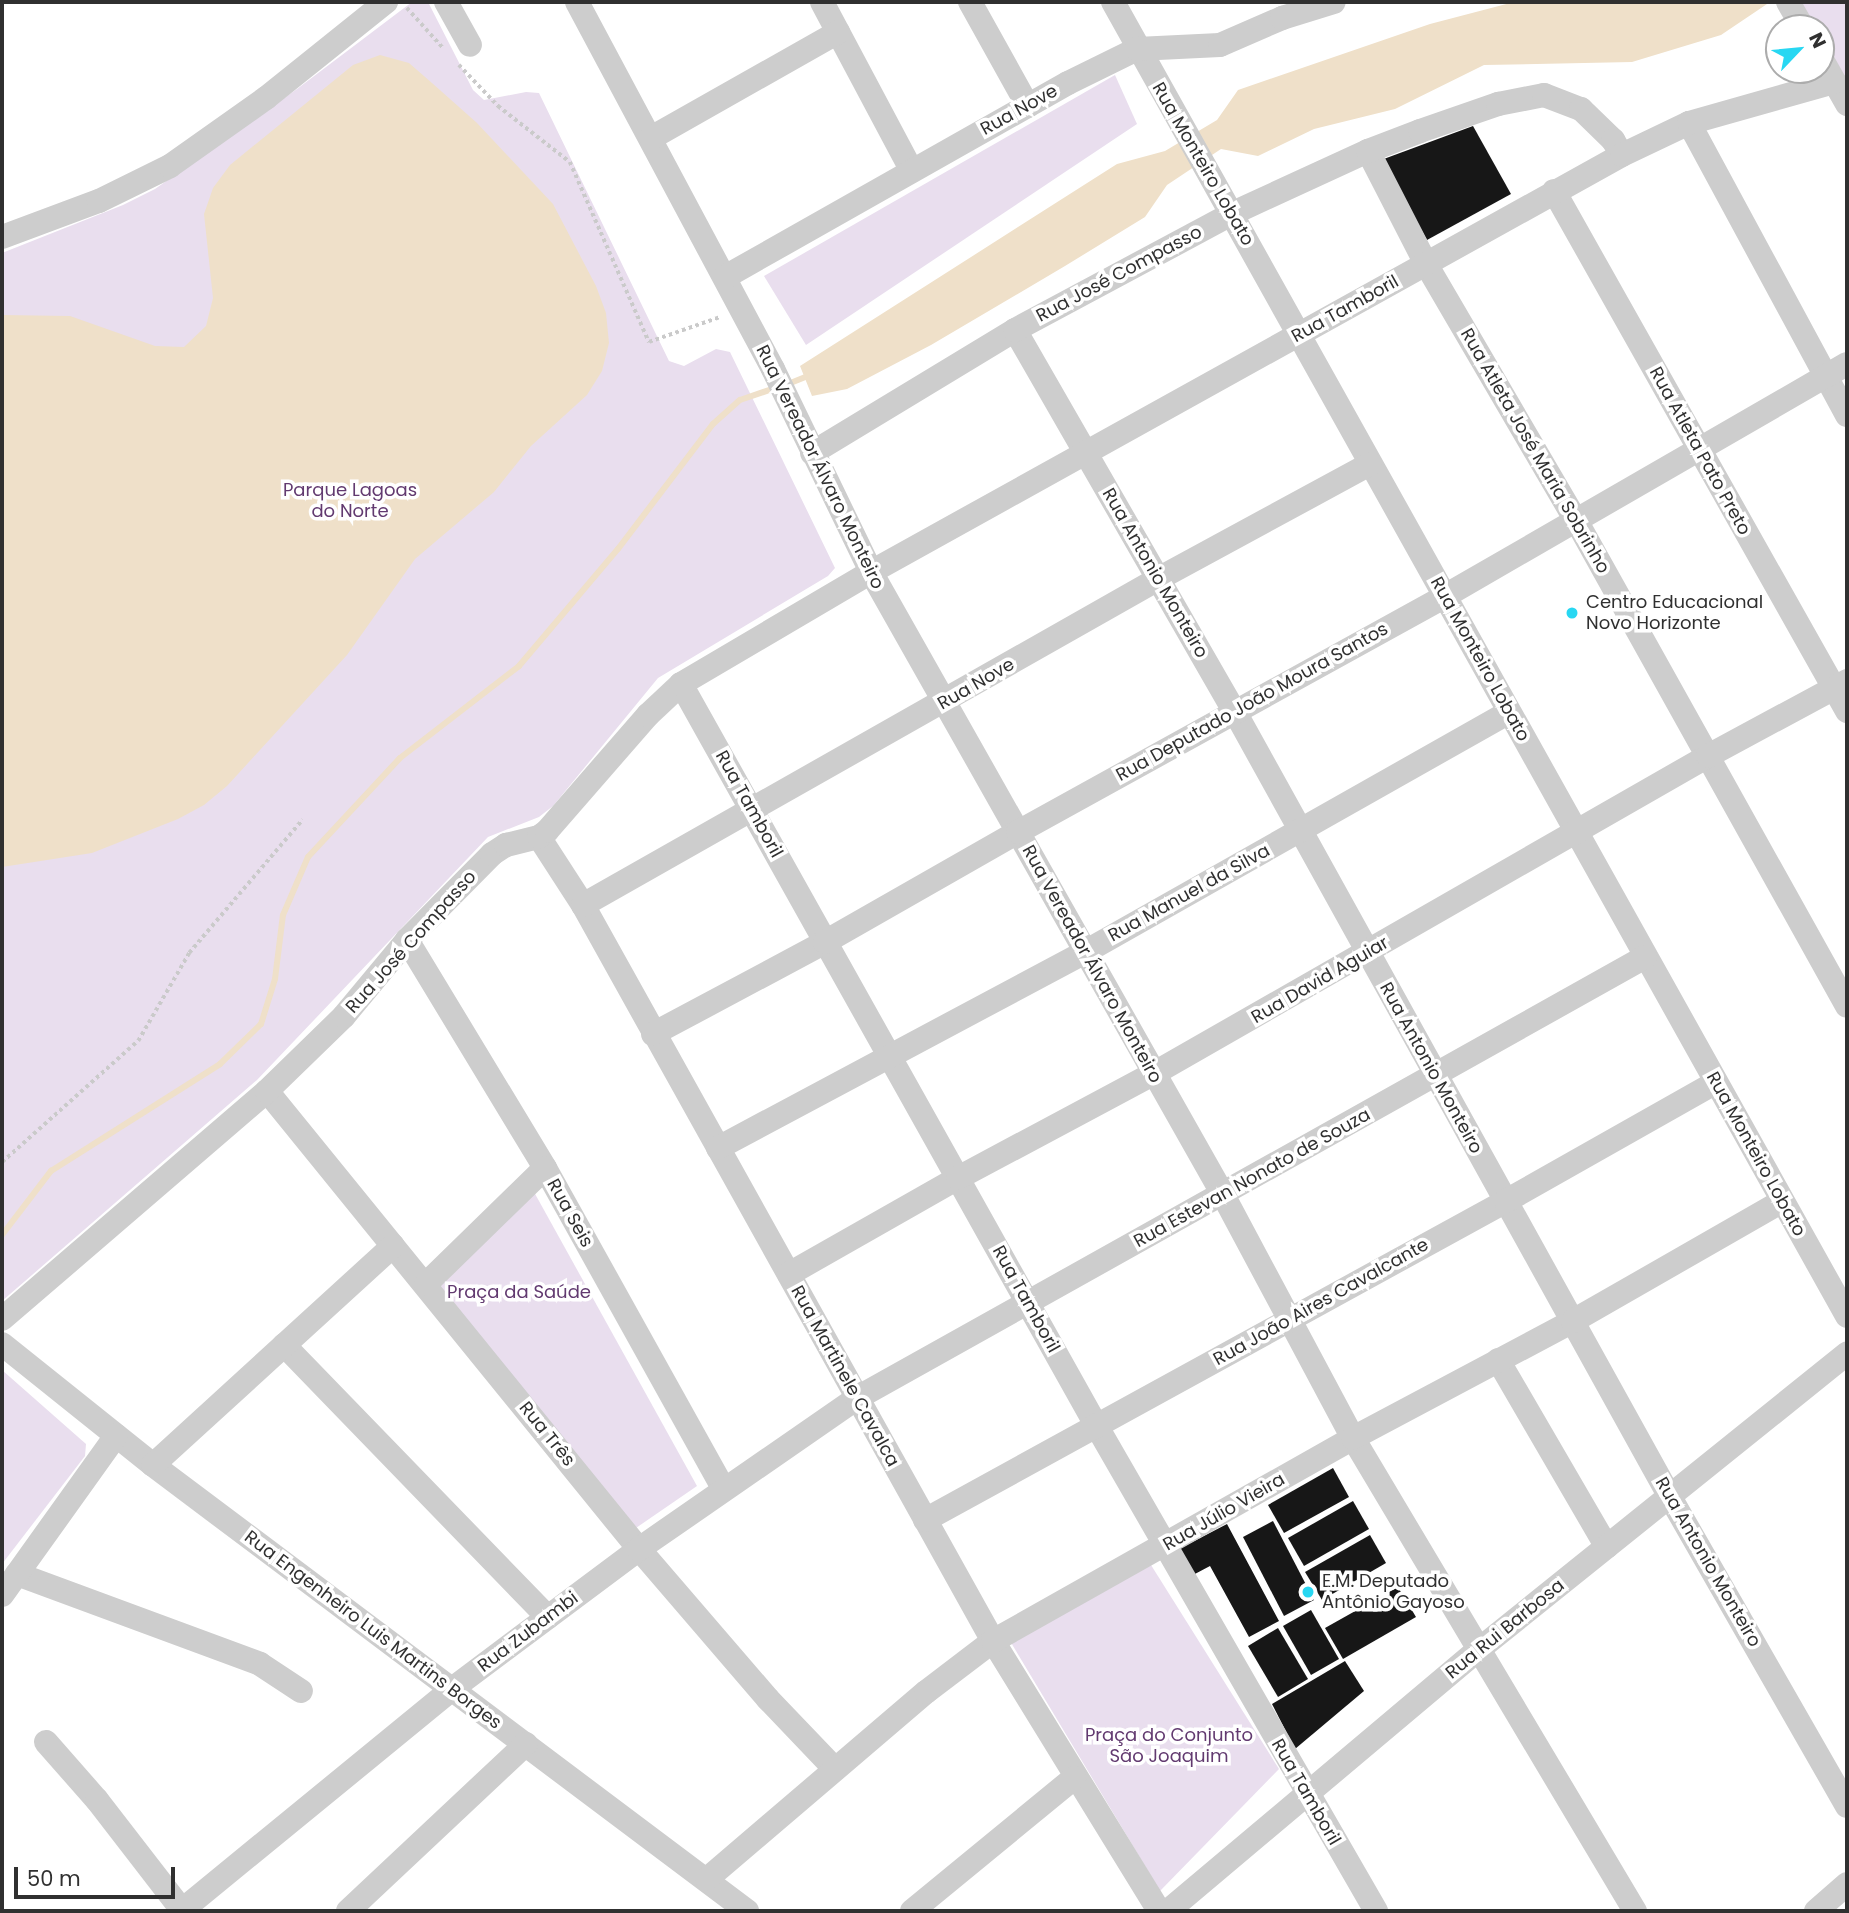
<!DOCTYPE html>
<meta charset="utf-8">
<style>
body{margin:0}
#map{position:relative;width:1849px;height:1913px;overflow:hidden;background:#fff;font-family:Poppins,sans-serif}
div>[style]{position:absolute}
.green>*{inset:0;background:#e9deee}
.water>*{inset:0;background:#efe0c9}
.stream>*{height:6px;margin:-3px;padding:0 3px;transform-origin:3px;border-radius:3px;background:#efe0c9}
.building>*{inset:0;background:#171717}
.path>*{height:3.5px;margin-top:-1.75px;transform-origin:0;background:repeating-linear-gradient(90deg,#cacaca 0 3.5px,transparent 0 7px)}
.minor>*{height:24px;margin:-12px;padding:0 12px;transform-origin:12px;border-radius:12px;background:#cdcdcd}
.dots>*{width:19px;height:19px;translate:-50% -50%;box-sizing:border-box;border:4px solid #fff;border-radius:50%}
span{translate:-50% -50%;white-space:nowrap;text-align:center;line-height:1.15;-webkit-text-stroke:7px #fff;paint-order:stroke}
.street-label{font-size:18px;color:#303030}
.park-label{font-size:18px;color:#623a70}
.poi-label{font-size:18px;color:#303030}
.left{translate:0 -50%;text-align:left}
.frame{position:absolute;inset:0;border:4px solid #303030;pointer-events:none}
.north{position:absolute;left:1765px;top:14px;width:70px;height:70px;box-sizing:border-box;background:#fff;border:2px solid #acacac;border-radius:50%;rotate:64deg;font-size:19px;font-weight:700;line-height:28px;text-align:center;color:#303030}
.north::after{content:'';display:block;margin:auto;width:24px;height:32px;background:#28d7f2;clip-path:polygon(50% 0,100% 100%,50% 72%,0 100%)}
.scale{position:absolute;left:14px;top:1867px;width:161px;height:32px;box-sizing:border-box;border:4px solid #303030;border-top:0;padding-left:9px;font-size:21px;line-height:24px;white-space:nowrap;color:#303030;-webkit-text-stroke:5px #fff;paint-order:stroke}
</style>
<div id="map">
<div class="green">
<i style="clip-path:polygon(412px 2px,428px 2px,473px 90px,484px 100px,526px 92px,539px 93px,669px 361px,684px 366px,716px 349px,730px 352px,835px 568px,828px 576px,658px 678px,553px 806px,539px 817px,488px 837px,257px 1080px,2px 1301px,2px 253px,123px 205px,155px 189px,297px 89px)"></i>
<i style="clip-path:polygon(1797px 2px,1847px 2px,1847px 89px,1821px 44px,1821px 28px,1812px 28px)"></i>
<i style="clip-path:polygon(1115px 75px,1137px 124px,806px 345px,764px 276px)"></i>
<i style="clip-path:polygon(534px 1192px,697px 1486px,633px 1530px,434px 1284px)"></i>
<i style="clip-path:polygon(2px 1370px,86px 1444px,85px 1456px,2px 1564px)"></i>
<i style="clip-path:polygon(1151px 1565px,1279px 1769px,1160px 1891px,1010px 1641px)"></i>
</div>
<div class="water">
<i style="clip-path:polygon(1514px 2px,1770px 2px,1721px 35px,1632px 62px,1484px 65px,1395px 109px,1314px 129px,1258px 156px,1221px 149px,1167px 185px,1145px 217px,1065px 266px,931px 345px,847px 389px,812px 396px,800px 366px,1117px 164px,1165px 151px,1217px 120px,1238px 90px,1430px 24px)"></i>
<i style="clip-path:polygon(380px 55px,409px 63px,432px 83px,477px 123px,553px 204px,596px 286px,606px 313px,609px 343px,602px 371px,587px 395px,531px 446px,494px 492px,415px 559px,347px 655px,227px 786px,204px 805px,178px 819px,92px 853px,2px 867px,2px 315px,70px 316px,155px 346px,184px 347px,206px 326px,213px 298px,204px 214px,213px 188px,230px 165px,353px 65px)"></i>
</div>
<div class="stream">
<i style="left:788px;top:384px;width:24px;rotate:-22deg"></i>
<i style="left:2px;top:1235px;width:81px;rotate:-52.6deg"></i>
<i style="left:51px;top:1171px;width:200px;rotate:-32.3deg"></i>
<i style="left:220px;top:1064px;width:57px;rotate:-44.3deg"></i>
<i style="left:261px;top:1024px;width:47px;rotate:-72.7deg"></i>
<i style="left:275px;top:979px;width:64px;rotate:-82.9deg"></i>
<i style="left:283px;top:915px;width:63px;rotate:-66.7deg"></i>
<i style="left:308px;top:857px;width:135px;rotate:-47.1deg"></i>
<i style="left:400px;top:758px;width:150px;rotate:-37.7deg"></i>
<i style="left:519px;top:666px;width:153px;rotate:-49.8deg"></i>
<i style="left:618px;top:549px;width:157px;rotate:-52.8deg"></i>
<i style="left:713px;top:424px;width:36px;rotate:-42deg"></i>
<i style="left:740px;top:400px;width:40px;rotate:-18.9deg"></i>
</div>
<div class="building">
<i style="clip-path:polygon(1473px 126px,1511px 194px,1427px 240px,1381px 160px)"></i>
<i style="clip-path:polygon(1333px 1468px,1349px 1497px,1284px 1533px,1268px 1505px)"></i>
<i style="clip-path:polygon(1353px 1501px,1369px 1529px,1304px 1566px,1288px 1538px)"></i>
<i style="clip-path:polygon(1273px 1521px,1314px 1600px,1284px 1616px,1243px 1537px)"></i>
<i style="clip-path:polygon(1227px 1524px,1279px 1621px,1249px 1637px,1210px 1566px,1193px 1575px,1179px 1549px)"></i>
<i style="clip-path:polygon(1370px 1535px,1386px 1563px,1322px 1600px,1305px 1572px)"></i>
<i style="clip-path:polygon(1398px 1587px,1416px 1617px,1343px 1659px,1325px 1628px)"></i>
<i style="clip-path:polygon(1311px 1610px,1339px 1659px,1311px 1675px,1283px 1626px)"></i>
<i style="clip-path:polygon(1278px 1628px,1308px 1679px,1278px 1697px,1248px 1646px)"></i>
<i style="clip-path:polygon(1345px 1661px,1364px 1691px,1295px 1749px,1272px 1704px)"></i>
</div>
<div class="path">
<i style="left:407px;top:8px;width:55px;rotate:47.9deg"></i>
<i style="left:459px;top:65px;width:57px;rotate:46.4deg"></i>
<i style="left:498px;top:106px;width:91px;rotate:37.9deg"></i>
<i style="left:570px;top:162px;width:197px;rotate:66.3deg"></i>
<i style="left:649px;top:342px;width:75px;rotate:-19.4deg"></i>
<i style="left:2px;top:1162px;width:182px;rotate:-41.7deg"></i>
<i style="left:138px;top:1041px;width:102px;rotate:-59.9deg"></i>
<i style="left:189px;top:953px;width:175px;rotate:-49.6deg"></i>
</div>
<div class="minor">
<i style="left:446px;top:2px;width:49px;rotate:60.8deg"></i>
<i style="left:577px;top:2px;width:416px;rotate:61.9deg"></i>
<i style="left:773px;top:369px;width:225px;rotate:64.2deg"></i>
<i style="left:871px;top:572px;width:713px;rotate:60.52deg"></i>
<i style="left:1222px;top:1193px;width:278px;rotate:61.9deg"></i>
<i style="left:1353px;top:1438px;width:551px;rotate:59.2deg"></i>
<i style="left:822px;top:2px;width:191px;rotate:62deg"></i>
<i style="left:970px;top:2px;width:119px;rotate:60.9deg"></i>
<i style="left:1113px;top:2px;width:1505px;rotate:60.81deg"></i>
<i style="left:1788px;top:2px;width:30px;rotate:60deg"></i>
<i style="left:1821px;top:58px;width:53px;rotate:60.5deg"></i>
<i style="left:1689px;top:123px;width:332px;rotate:61.6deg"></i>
<i style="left:651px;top:138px;width:215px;rotate:-29.5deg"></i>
<i style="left:1368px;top:151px;width:127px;rotate:62.8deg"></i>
<i style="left:1426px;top:264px;width:299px;rotate:59.7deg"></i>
<i style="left:1577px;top:522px;width:554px;rotate:60.84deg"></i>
<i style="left:1554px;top:191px;width:597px;rotate:60.6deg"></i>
<i style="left:2px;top:237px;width:103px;rotate:-20.4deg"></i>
<i style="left:99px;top:201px;width:79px;rotate:-26.2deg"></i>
<i style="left:170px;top:166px;width:118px;rotate:-35.3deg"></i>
<i style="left:266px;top:98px;width:154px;rotate:-38.7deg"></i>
<i style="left:725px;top:277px;width:394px;rotate:-29.5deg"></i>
<i style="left:1068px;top:83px;width:77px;rotate:-26.2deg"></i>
<i style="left:1137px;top:49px;width:83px;rotate:-2.8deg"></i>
<i style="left:1220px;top:45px;width:68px;rotate:-23.5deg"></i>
<i style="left:1282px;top:18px;width:54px;rotate:-17.1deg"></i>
<i style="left:1015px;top:330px;width:441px;rotate:60.1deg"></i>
<i style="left:1235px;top:712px;width:897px;rotate:61.01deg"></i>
<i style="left:1670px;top:1497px;width:356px;rotate:60.2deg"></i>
<i style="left:812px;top:453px;width:237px;rotate:-31.2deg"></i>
<i style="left:1015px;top:330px;width:245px;rotate:-28.2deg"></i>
<i style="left:1231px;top:214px;width:151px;rotate:-24.7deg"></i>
<i style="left:1368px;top:151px;width:56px;rotate:-21deg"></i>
<i style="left:1420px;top:131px;width:83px;rotate:-19.1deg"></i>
<i style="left:1498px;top:104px;width:47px;rotate:-11.1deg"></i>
<i style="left:1544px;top:95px;width:40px;rotate:21deg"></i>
<i style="left:1581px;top:109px;width:45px;rotate:44.1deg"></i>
<i style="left:1613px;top:140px;width:17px;rotate:59deg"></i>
<i style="left:681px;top:684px;width:849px;rotate:60.75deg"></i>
<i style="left:1096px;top:1425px;width:561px;rotate:60.05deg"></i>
<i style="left:539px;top:837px;width:81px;rotate:57.1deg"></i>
<i style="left:583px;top:905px;width:842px;rotate:60.88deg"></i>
<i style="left:993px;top:1641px;width:317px;rotate:58.4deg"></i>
<i style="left:583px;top:905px;width:661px;rotate:-29.55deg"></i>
<i style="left:1158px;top:579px;width:241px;rotate:-28.5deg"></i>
<i style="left:407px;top:940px;width:267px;rotate:58.8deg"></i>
<i style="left:545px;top:1168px;width:368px;rotate:60.9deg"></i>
<i style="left:653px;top:1034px;width:195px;rotate:-28.1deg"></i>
<i style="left:825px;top:942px;width:222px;rotate:-29.7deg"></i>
<i style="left:1018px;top:832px;width:488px;rotate:-28.9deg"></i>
<i style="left:1445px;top:596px;width:464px;rotate:-30deg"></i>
<i style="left:267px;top:1091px;width:590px;rotate:50.92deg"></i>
<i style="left:639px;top:1549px;width:198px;rotate:49.3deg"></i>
<i style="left:768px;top:1699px;width:97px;rotate:46.3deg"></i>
<i style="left:718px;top:1148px;width:416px;rotate:-28.1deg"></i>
<i style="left:1085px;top:952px;width:487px;rotate:-29.5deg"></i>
<i style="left:789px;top:1274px;width:194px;rotate:-29.6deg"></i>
<i style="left:958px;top:1178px;width:221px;rotate:-28.1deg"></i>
<i style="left:1153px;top:1074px;width:640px;rotate:-29.81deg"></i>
<i style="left:1708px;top:756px;width:158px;rotate:-28.3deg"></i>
<i style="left:426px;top:1284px;width:166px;rotate:-44.3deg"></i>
<i style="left:2px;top:1319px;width:350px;rotate:-40.7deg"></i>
<i style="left:267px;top:1091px;width:107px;rotate:-44.2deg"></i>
<i style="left:344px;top:1016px;width:99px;rotate:-50.3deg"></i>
<i style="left:407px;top:940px;width:121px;rotate:-45.3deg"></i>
<i style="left:492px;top:854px;width:17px;rotate:-33deg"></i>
<i style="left:506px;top:845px;width:34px;rotate:-14deg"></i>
<i style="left:539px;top:837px;width:10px;rotate:-37deg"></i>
<i style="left:547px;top:831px;width:154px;rotate:-49deg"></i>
<i style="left:648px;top:715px;width:45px;rotate:-43.2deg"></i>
<i style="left:681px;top:684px;width:221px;rotate:-30.5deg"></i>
<i style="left:871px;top:572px;width:859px;rotate:-29.04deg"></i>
<i style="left:1622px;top:155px;width:74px;rotate:-25.5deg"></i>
<i style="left:1689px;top:123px;width:151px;rotate:-15.8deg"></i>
<i style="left:2px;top:1344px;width:193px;rotate:38.7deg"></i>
<i style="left:153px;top:1465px;width:743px;rotate:36.9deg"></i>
<i style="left:284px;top:1345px;width:379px;rotate:45.9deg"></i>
<i style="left:1498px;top:1360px;width:216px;rotate:59.8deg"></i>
<i style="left:153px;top:1465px;width:325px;rotate:-42.4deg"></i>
<i style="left:925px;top:1520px;width:663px;rotate:-28.77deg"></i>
<i style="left:1506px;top:1201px;width:241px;rotate:-29.5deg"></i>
<i style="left:17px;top:1574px;width:259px;rotate:20.3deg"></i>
<i style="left:260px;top:1664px;width:49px;rotate:33.4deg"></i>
<i style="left:2px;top:1595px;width:196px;rotate:-54.4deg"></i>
<i style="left:46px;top:1742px;width:77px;rotate:48.7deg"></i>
<i style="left:97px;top:1800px;width:139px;rotate:52.3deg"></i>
<i style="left:707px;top:1879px;width:288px;rotate:-40.5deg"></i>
<i style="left:926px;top:1692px;width:84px;rotate:-37.3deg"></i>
<i style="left:993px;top:1641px;width:413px;rotate:-29.4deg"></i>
<i style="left:1353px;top:1438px;width:249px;rotate:-28deg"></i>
<i style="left:1573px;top:1321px;width:240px;rotate:-29.8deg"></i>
<i style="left:181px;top:1911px;width:350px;rotate:-39.3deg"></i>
<i style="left:452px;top:1689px;width:234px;rotate:-36.8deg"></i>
<i style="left:639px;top:1549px;width:265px;rotate:-34.7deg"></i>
<i style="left:857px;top:1398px;width:903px;rotate:-29.23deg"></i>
<i style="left:348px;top:1911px;width:244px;rotate:-43.2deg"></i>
<i style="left:912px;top:1911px;width:210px;rotate:-39.4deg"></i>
<i style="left:1168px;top:1911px;width:404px;rotate:-40.1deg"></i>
<i style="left:1477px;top:1651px;width:475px;rotate:-38.8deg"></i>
<i style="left:1816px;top:1911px;width:41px;rotate:-41.1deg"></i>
</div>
<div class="dots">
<i style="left:1572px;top:613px;background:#28d7f2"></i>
<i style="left:1308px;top:1592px;background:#28d7f2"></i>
</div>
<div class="street-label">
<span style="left:1019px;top:110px;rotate:-29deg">Rua Nove</span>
<span style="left:1203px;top:164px;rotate:60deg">Rua Monteiro Lobato</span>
<span style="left:1119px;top:274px;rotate:-28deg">Rua José Compasso</span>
<span style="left:1345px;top:309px;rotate:-29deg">Rua Tamboril</span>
<span style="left:1535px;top:451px;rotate:60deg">Rua Atleta José Maria Sobrinho</span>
<span style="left:1700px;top:451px;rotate:61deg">Rua Atleta Pato Preto</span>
<span style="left:820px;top:467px;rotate:64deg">Rua Vereador Álvaro Monteiro</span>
<span style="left:1155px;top:573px;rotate:60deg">Rua Antonio Monteiro</span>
<span style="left:1480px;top:659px;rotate:61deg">Rua Monteiro Lobato</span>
<span style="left:976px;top:684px;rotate:-30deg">Rua Nove</span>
<span style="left:1252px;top:702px;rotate:-29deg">Rua Deputado João Moura Santos</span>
<span style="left:749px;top:804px;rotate:61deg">Rua Tamboril</span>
<span style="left:1189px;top:893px;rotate:-29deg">Rua Manuel da Silva</span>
<span style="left:411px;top:942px;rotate:-48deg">Rua José Compasso</span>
<span style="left:1092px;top:964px;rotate:61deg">Rua Vereador Álvaro Monteiro</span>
<span style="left:1320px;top:980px;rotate:-30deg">Rua David Aguiar</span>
<span style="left:1431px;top:1068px;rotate:61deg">Rua Antonio Monteiro</span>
<span style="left:1756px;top:1154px;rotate:61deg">Rua Monteiro Lobato</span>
<span style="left:1252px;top:1178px;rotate:-29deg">Rua Estevan Nonato de Souza</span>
<span style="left:570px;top:1213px;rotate:61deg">Rua Seis</span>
<span style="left:1026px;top:1299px;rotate:61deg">Rua Tamboril</span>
<span style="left:1321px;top:1302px;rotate:-29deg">Rua João Aires Cavalcante</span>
<span style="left:845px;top:1376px;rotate:61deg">Rua Martinele Cavalca</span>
<span style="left:547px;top:1434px;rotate:51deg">Rua Três</span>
<span style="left:1224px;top:1512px;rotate:-30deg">Rua Júlio Vieira</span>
<span style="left:1708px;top:1562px;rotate:60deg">Rua Antonio Monteiro</span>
<span style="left:1505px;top:1629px;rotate:-39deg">Rua Rui Barbosa</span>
<span style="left:373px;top:1630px;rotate:37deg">Rua Engenheiro Luis Martins Borges</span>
<span style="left:528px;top:1632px;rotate:-37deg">Rua Zubambi</span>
<span style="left:1306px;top:1792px;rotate:60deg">Rua Tamboril</span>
</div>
<div class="park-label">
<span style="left:350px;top:501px">Parque Lagoas<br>do Norte</span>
<span style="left:519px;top:1292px">Praça da Saúde</span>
<span style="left:1169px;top:1746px">Praça do Conjunto<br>São Joaquim</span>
</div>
<div class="poi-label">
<span class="left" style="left:1586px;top:613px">Centro Educacional<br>Novo Horizonte</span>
<span class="left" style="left:1322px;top:1592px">E.M. Deputado<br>Antônio Gayoso</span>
</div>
<div class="frame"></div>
<div class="north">N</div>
<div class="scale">50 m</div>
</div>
